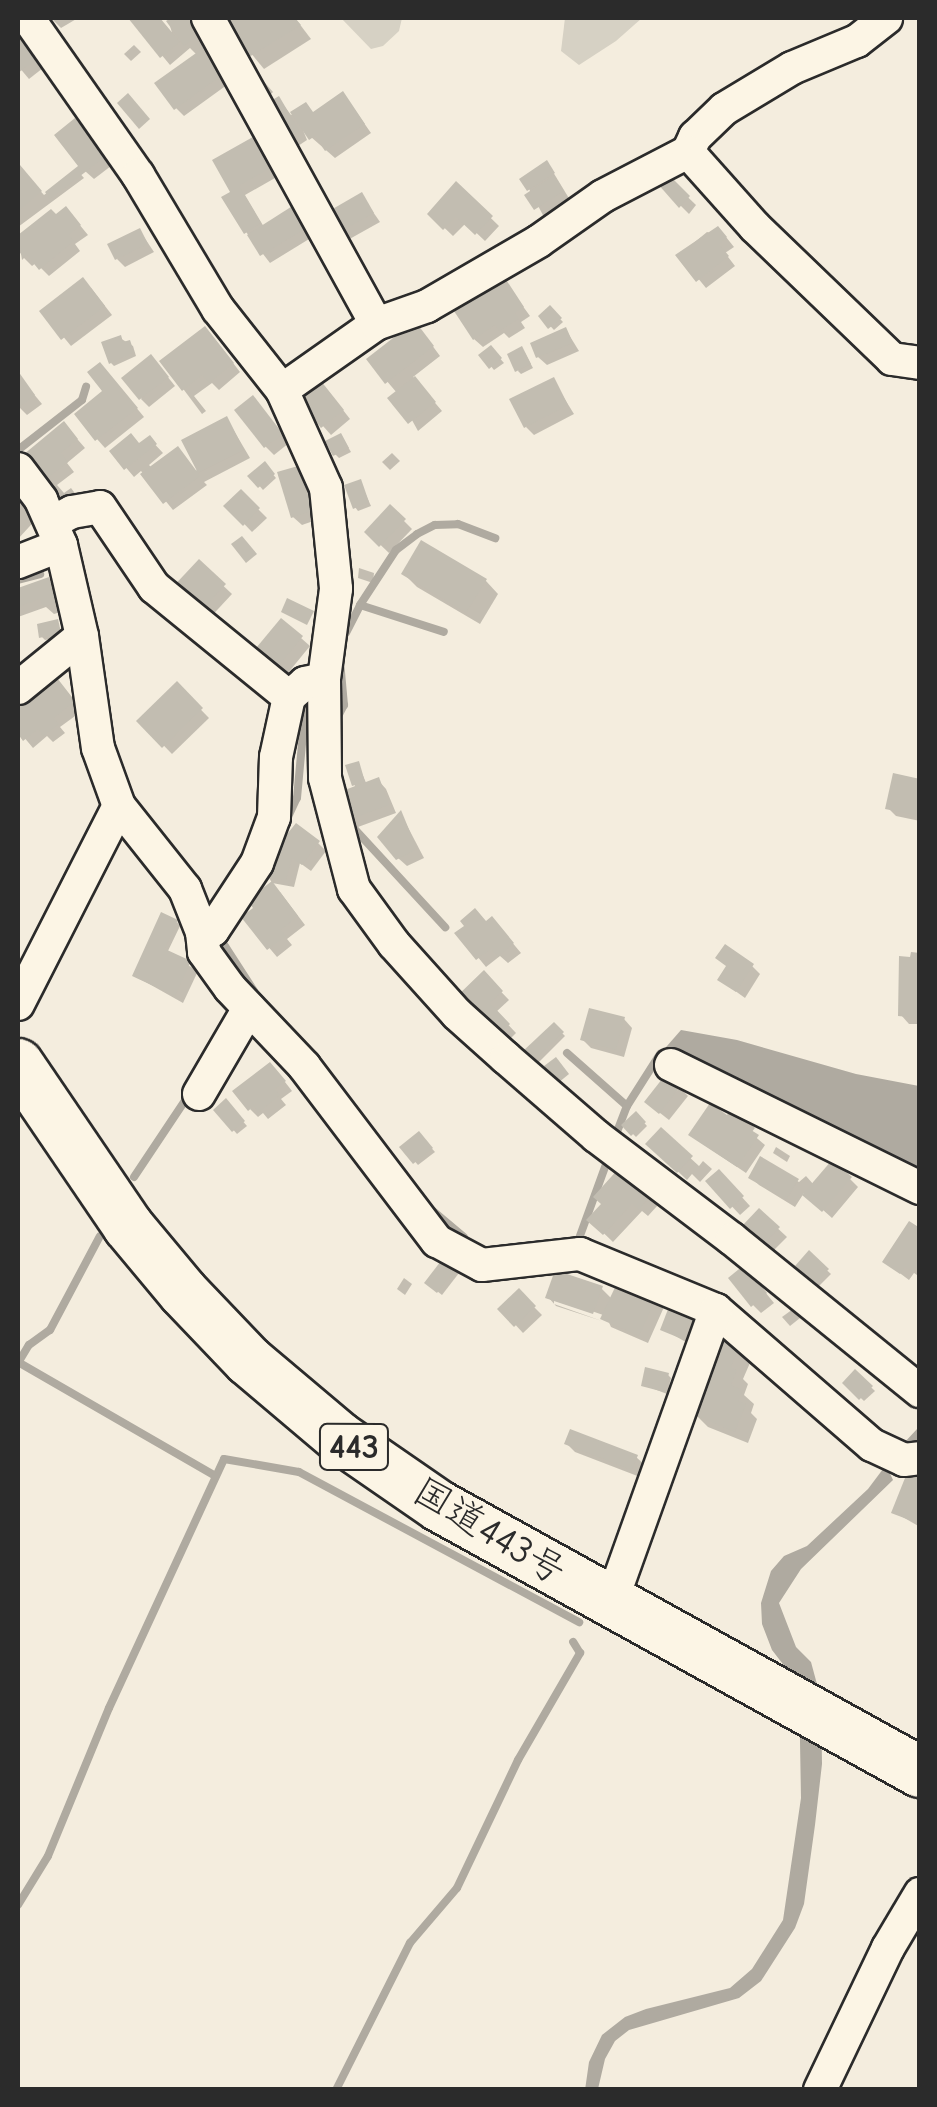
<!DOCTYPE html>
<meta charset="utf-8">
<style>
body{margin:0}
#map{position:relative;width:937px;height:2107px;overflow:hidden;background:#f4edde;font-family:"Comic Neue","Klee One",sans-serif}
div>[style]{position:absolute}
.green>*{inset:0;background:#d6d1c4}
.water>*{inset:0;background:#afaaa0}
.shadow>*{inset:0;background:#0003}
.stream>*{height:8px;margin:-4px;padding:0 4px;transform-origin:4px;border-radius:4px;background:#afaaa0}
.building>*{inset:0;background:#c2bdb1}
.roads{filter:drop-shadow(2px 0 #2b2b2b) drop-shadow(-2px 0 #2b2b2b) drop-shadow(0 2px #2b2b2b) drop-shadow(0 -2px #2b2b2b)}
.minor>*{height:32px;margin:-16px;padding:0 16px;transform-origin:16px;border-radius:16px;background:#fcf5e5}
.highway>*{height:50px;margin:-25px;padding:0 25px;transform-origin:25px;border-radius:25px;background:#fcf5e5}
span{translate:-50% -50%;white-space:nowrap;text-align:center;line-height:1.15;-webkit-text-stroke:8px #fcf5e5;paint-order:stroke}
.shield-label span{padding:2px 8px;background:#fcf5e5;border:2px solid;border-radius:8px;-webkit-text-stroke-width:0}
.shield-label{font-size:35px;color:#2b2b2b;font-weight:700}
.street-label{font-size:38px;color:#2b2b2b}
.frame{position:absolute;inset:0;border:20px solid #2b2b2b;pointer-events:none}
</style>
<div id="map">
<div class="green">
<i style="clip-path:polygon(341px 18px,402px 18px,399px 31px,383px 46px,371px 49px)"></i>
<i style="clip-path:polygon(565px 18px,642px 18px,616px 41px,579px 65px,561px 51px)"></i>
</div>
<div class="water">
<i style="clip-path:polygon(681px 1030px,737px 1040px,856px 1074px,919px 1086px,919px 1180px,660px 1054px)"></i>
<i style="clip-path:polygon(886px 1465px,893px 1480px,801px 1569px,779px 1603px,796px 1647px,811px 1662px,821px 1699px,822px 1764px,815px 1825px,804px 1904px,795px 1928px,761px 1981px,739px 1998px,629px 2030px,615px 2041px,605px 2059px,598px 2089px,585px 2090px,589px 2062px,602px 2035px,625px 2017px,646px 2009px,730px 1988px,752px 1969px,783px 1920px,801px 1798px,799px 1685px,772px 1650px,762px 1624px,761px 1603px,771px 1571px,784px 1556px,807px 1546px,868px 1489px)"></i>
</div>
<div class="shadow">
<i style="clip-path:polygon(51px 18px,78px 18px,61px 28px)"></i>
<i style="clip-path:polygon(131px 18px,159px 18px,172px 33px,169px 22px,175px 18px,195px 18px,211px 39px,202px 46px,231px 82px,184px 116px,176px 108px,197px 55px,190px 48px,170px 65px)"></i>
<i style="clip-path:polygon(230px 18px,295px 18px,311px 39px,264px 69px,225px 22px)"></i>
<i style="clip-path:polygon(18px 35px,43px 68px,29px 79px,18px 66px)"></i>
<i style="clip-path:polygon(134px 45px,141px 52px,131px 61px,124px 54px)"></i>
<i style="clip-path:polygon(259px 76px,273px 92px,266px 99px,251px 82px)"></i>
<i style="clip-path:polygon(279px 99px,291px 115px,306px 105px,314px 114px,350px 103px,371px 133px,335px 158px,303px 130px,307px 140px,295px 148px)"></i>
<i style="clip-path:polygon(83px 130px,111px 166px,94px 179px,85px 171px)"></i>
<i style="clip-path:polygon(257px 137px,282px 174px,245px 195px,264px 227px,294px 208px,314px 236px,270px 263px,246px 232px,233px 193px)"></i>
<i style="clip-path:polygon(550px 167px,570px 200px,544px 217px,529px 189px)"></i>
<i style="clip-path:polygon(20px 168px,44px 195px,77px 170px,84px 178px,18px 227px)"></i>
<i style="clip-path:polygon(669px 179px,696px 205px,689px 214px,681px 206px)"></i>
<i style="clip-path:polygon(457px 185px,499px 226px,485px 241px,466px 223px,453px 236px,430px 214px)"></i>
<i style="clip-path:polygon(362px 196px,380px 222px,346px 241px,338px 233px)"></i>
<i style="clip-path:polygon(51px 212px,56px 217px,74px 218px,88px 235px,75px 244px,80px 251px,49px 276px,36px 263px,32px 266px,24px 258px,18px 250px,18px 239px)"></i>
<i style="clip-path:polygon(140px 231px,154px 252px,125px 267px,117px 259px)"></i>
<i style="clip-path:polygon(707px 232px,726px 237px,734px 247px,725px 253px,735px 266px,706px 288px,679px 255px)"></i>
<i style="clip-path:polygon(503px 279px,530px 316px,521px 322px,525px 328px,509px 338px,504px 333px,483px 347px,474px 339px)"></i>
<i style="clip-path:polygon(91px 288px,112px 315px,71px 346px,42px 311px)"></i>
<i style="clip-path:polygon(550px 308px,563px 322px,554px 330px,541px 316px)"></i>
<i style="clip-path:polygon(566px 330px,579px 351px,547px 365px,538px 357px)"></i>
<i style="clip-path:polygon(423px 333px,440px 356px,413px 377px,442px 411px,418px 431px,397px 393px,369px 360px)"></i>
<i style="clip-path:polygon(213px 337px,240px 372px,219px 390px,212px 383px,194px 396px,206px 411px,202px 414px,163px 362px)"></i>
<i style="clip-path:polygon(120px 338px,133px 346px,136px 356px,114px 366px,111px 363px)"></i>
<i style="clip-path:polygon(491px 348px,504px 363px,494px 370px,482px 355px)"></i>
<i style="clip-path:polygon(525px 353px,533px 368px,521px 374px,518px 371px)"></i>
<i style="clip-path:polygon(159px 366px,175px 386px,149px 407px,141px 399px)"></i>
<i style="clip-path:polygon(108px 373px,144px 417px,105px 448px,97px 439px)"></i>
<i style="clip-path:polygon(18px 375px,42px 404px,27px 415px,18px 406px)"></i>
<i style="clip-path:polygon(553px 380px,574px 414px,534px 435px,526px 427px)"></i>
<i style="clip-path:polygon(325px 387px,350px 419px,331px 435px,323px 426px)"></i>
<i style="clip-path:polygon(261px 407px,289px 443px,274px 455px,266px 447px)"></i>
<i style="clip-path:polygon(227px 419px,250px 458px,204px 482px,207px 485px,173px 510px,141px 471px,134px 477px,112px 451px,140px 445px,149px 438px,163px 453px,149px 465px,152px 468px,196px 471px)"></i>
<i style="clip-path:polygon(72px 433px,85px 448px,67px 463px,74px 472px,57px 485px,64px 493px,71px 488px,77px 496px,63px 506px,52px 492px,56px 489px,26px 455px)"></i>
<i style="clip-path:polygon(344px 440px,351px 452px,339px 458px,335px 454px)"></i>
<i style="clip-path:polygon(392px 453px,400px 461px,390px 470px,382px 462px)"></i>
<i style="clip-path:polygon(265px 465px,276px 478px,263px 490px,251px 476px)"></i>
<i style="clip-path:polygon(297px 469px,306px 477px,319px 519px,302px 525px,293px 517px)"></i>
<i style="clip-path:polygon(360px 482px,371px 506px,358px 511px,355px 507px)"></i>
<i style="clip-path:polygon(241px 492px,267px 518px,252px 532px,227px 506px)"></i>
<i style="clip-path:polygon(18px 493px,40px 515px,18px 539px)"></i>
<i style="clip-path:polygon(390px 507px,412px 529px,389px 553px,367px 532px)"></i>
<i style="clip-path:polygon(422px 544px,486px 581px,498px 594px,480px 624px,417px 587px,404px 574px)"></i>
<i style="clip-path:polygon(199px 563px,232px 594px,206px 622px)"></i>
<i style="clip-path:polygon(359px 568px,374px 573px,373px 583px,358px 578px)"></i>
<i style="clip-path:polygon(48px 580px,64px 611px,54px 614px,46px 607px,18px 617px,18px 591px)"></i>
<i style="clip-path:polygon(57px 622px,63px 636px,45px 640px,42px 637px)"></i>
<i style="clip-path:polygon(301px 638px,310px 646px,283px 679px,262px 662px)"></i>
<i style="clip-path:polygon(54px 678px,82px 711px,60px 727px,65px 733px,53px 742px,47px 736px,33px 748px,18px 730px,18px 706px)"></i>
<i style="clip-path:polygon(177px 685px,209px 718px,172px 754px,140px 721px)"></i>
<i style="clip-path:polygon(358px 764px,367px 785px,378px 780px,386px 789px,396px 813px,358px 827px,350px 819px)"></i>
<i style="clip-path:polygon(920px 782px,920px 821px,896px 816px,888px 808px)"></i>
<i style="clip-path:polygon(401px 814px,424px 858px,407px 866px,398px 858px)"></i>
<i style="clip-path:polygon(318px 843px,326px 851px,311px 871px,300px 863px,294px 887px,272px 883px,268px 876px,274px 855px)"></i>
<i style="clip-path:polygon(280px 892px,305px 925px,287px 939px,292px 945px,277px 957px,244px 918px)"></i>
<i style="clip-path:polygon(177px 922px,180px 926px,167px 953px,198px 971px,183px 1003px,135px 976px)"></i>
<i style="clip-path:polygon(486px 924px,500px 928px,521px 953px,508px 963px,500px 956px,486px 967px,458px 933px)"></i>
<i style="clip-path:polygon(920px 957px,920px 1024px,909px 1024px,901px 1015px)"></i>
<i style="clip-path:polygon(752px 966px,760px 974px,745px 998px,720px 980px,728px 967px)"></i>
<i style="clip-path:polygon(484px 974px,509px 1000px,496px 1012px,516px 1033px,503px 1046px,457px 999px)"></i>
<i style="clip-path:polygon(624px 1019px,632px 1028px,624px 1057px,591px 1048px,583px 1040px)"></i>
<i style="clip-path:polygon(554px 1025px,565px 1036px,537px 1064px,526px 1052px)"></i>
<i style="clip-path:polygon(278px 1073px,292px 1091px,281px 1099px,286px 1105px,268px 1119px,263px 1113px,258px 1117px,250px 1109px)"></i>
<i style="clip-path:polygon(680px 1088px,688px 1096px,669px 1120px,655px 1109px)"></i>
<i style="clip-path:polygon(226px 1102px,247px 1126px,237px 1134px,216px 1110px)"></i>
<i style="clip-path:polygon(636px 1114px,647px 1126px,636px 1137px,624px 1125px)"></i>
<i style="clip-path:polygon(728px 1118px,746px 1120px,755px 1128px,751px 1133px,765px 1145px,746px 1173px,700px 1142px)"></i>
<i style="clip-path:polygon(661px 1131px,699px 1166px,703px 1161px,712px 1169px,700px 1182px,692px 1174px,687px 1180px,649px 1144px)"></i>
<i style="clip-path:polygon(419px 1134px,435px 1152px,418px 1165px,403px 1148px)"></i>
<i style="clip-path:polygon(776px 1147px,790px 1156px,787px 1162px,773px 1153px)"></i>
<i style="clip-path:polygon(761px 1160px,799px 1182px,806px 1176px,814px 1185px,850px 1179px,858px 1187px,832px 1218px,804px 1193px,795px 1207px,759px 1185px,751px 1177px)"></i>
<i style="clip-path:polygon(621px 1171px,658px 1205px,648px 1216px,642px 1211px,613px 1242px,590px 1220px,604px 1205px)"></i>
<i style="clip-path:polygon(719px 1172px,750px 1206px,740px 1215px,709px 1182px)"></i>
<i style="clip-path:polygon(760px 1212px,787px 1237px,773px 1251px,747px 1225px)"></i>
<i style="clip-path:polygon(920px 1231px,920px 1277px,914px 1273px,909px 1280px,885px 1262px)"></i>
<i style="clip-path:polygon(809px 1254px,831px 1274px,819px 1286px,798px 1266px)"></i>
<i style="clip-path:polygon(445px 1260px,459px 1273px,442px 1295px,427px 1283px)"></i>
<i style="clip-path:polygon(752px 1276px,774px 1303px,761px 1313px,753px 1305px)"></i>
<i style="clip-path:polygon(404px 1278px,412px 1284px,405px 1295px,397px 1289px)"></i>
<i style="clip-path:polygon(601px 1288px,612px 1299px,656px 1298px,664px 1307px,648px 1343px,611px 1327px,606px 1316px,554px 1298px,554px 1304px,602px 1321px,556px 1306px,548px 1297px)"></i>
<i style="clip-path:polygon(519px 1292px,542px 1315px,523px 1333px,501px 1309px)"></i>
<i style="clip-path:polygon(793px 1309px,800px 1318px,790px 1326px,782px 1317px)"></i>
<i style="clip-path:polygon(691px 1315px,700px 1323px,691px 1345px,663px 1329px)"></i>
<i style="clip-path:polygon(717px 1334px,753px 1356px,743px 1379px,748px 1384px,744px 1395px,754px 1404px,751px 1413px,757px 1419px,748px 1443px,708px 1427px,695px 1414px)"></i>
<i style="clip-path:polygon(855px 1372px,875px 1391px,864px 1401px,845px 1383px)"></i>
<i style="clip-path:polygon(668px 1375px,671px 1378px,667px 1394px,644px 1385px)"></i>
<i style="clip-path:polygon(567px 1444px,636px 1457px,645px 1465px,640px 1477px,575px 1452px)"></i>
<i style="clip-path:polygon(920px 1480px,920px 1527px,894px 1512px)"></i>
</div>
<div class="stream">
<i style="left:18px;top:450px;width:81px;rotate:-38deg"></i>
<i style="left:82px;top:400px;width:14px;rotate:-73deg"></i>
<i style="left:18px;top:580px;width:23px;rotate:-15deg"></i>
<i style="left:360px;top:605px;width:66px;rotate:-56.8deg"></i>
<i style="left:396px;top:550px;width:26px;rotate:-37deg"></i>
<i style="left:417px;top:534px;width:20px;rotate:-27deg"></i>
<i style="left:435px;top:525px;width:23px;rotate:-2deg"></i>
<i style="left:458px;top:524px;width:40px;rotate:21deg"></i>
<i style="left:346px;top:633px;width:31px;rotate:-63deg"></i>
<i style="left:360px;top:605px;width:88px;rotate:17.8deg"></i>
<i style="left:336px;top:720px;width:17px;rotate:-62deg"></i>
<i style="left:344px;top:705px;width:44px;rotate:-95.2deg"></i>
<i style="left:287px;top:819px;width:23px;rotate:-65deg"></i>
<i style="left:297px;top:798px;width:87px;rotate:-84.7deg"></i>
<i style="left:349px;top:823px;width:142px;rotate:47.3deg"></i>
<i style="left:222px;top:935px;width:5px;rotate:101deg"></i>
<i style="left:221px;top:940px;width:61px;rotate:57.1deg"></i>
<i style="left:567px;top:1053px;width:80px;rotate:41.5deg"></i>
<i style="left:615px;top:1137px;width:33px;rotate:-69deg"></i>
<i style="left:627px;top:1106px;width:62px;rotate:-57.6deg"></i>
<i style="left:134px;top:1177px;width:101px;rotate:-56.3deg"></i>
<i style="left:433px;top:1211px;width:40px;rotate:40deg"></i>
<i style="left:577px;top:1244px;width:90px;rotate:-70deg"></i>
<i style="left:18px;top:1362px;width:226px;rotate:30deg"></i>
<i style="left:18px;top:1363px;width:21px;rotate:-59deg"></i>
<i style="left:29px;top:1345px;width:26px;rotate:-36deg"></i>
<i style="left:50px;top:1330px;width:106px;rotate:-62deg"></i>
<i style="left:902px;top:1451px;width:26px;rotate:-47deg"></i>
<i style="left:18px;top:1905px;width:57px;rotate:-58.5deg"></i>
<i style="left:48px;top:1856px;width:160px;rotate:-67.6deg"></i>
<i style="left:109px;top:1708px;width:274px;rotate:-65.2deg"></i>
<i style="left:224px;top:1459px;width:76px;rotate:9.8deg"></i>
<i style="left:299px;top:1472px;width:318px;rotate:28.2deg"></i>
<i style="left:336px;top:2090px;width:165px;rotate:-63.3deg"></i>
<i style="left:410px;top:1943px;width:72px;rotate:-49.5deg"></i>
<i style="left:457px;top:1888px;width:142px;rotate:-64.5deg"></i>
<i style="left:518px;top:1760px;width:124px;rotate:-59.9deg"></i>
<i style="left:580px;top:1653px;width:13px;rotate:-122deg"></i>
</div>
<div class="building">
<i style="clip-path:polygon(128px 18px,160px 18px,180px 42px,160px 58px)"></i>
<i style="clip-path:polygon(171px 18px,195px 18px,205px 30px,184px 46px,166px 21px)"></i>
<i style="clip-path:polygon(226px 18px,295px 18px,301px 25px,249px 57px,221px 21px)"></i>
<i style="clip-path:polygon(18px 33px,37px 59px,18px 73px)"></i>
<i style="clip-path:polygon(206px 46px,225px 73px,174px 110px,154px 83px)"></i>
<i style="clip-path:polygon(343px 91px,365px 124px,325px 151px,315px 136px,309px 140px,290px 112px,306px 102px,313px 112px)"></i>
<i style="clip-path:polygon(128px 93px,150px 119px,139px 129px,117px 103px)"></i>
<i style="clip-path:polygon(279px 96px,300px 132px,285px 141px,264px 105px)"></i>
<i style="clip-path:polygon(75px 118px,105px 157px,50px 199px,45px 192px,78px 166px,54px 135px)"></i>
<i style="clip-path:polygon(258px 134px,275px 165px,239px 186px,261px 223px,244px 234px,221px 197px,230px 192px,212px 160px)"></i>
<i style="clip-path:polygon(547px 160px,555px 173px,527px 191px,519px 179px)"></i>
<i style="clip-path:polygon(20px 165px,42px 191px,18px 212px,18px 167px)"></i>
<i style="clip-path:polygon(554px 175px,564px 191px,534px 210px,524px 195px)"></i>
<i style="clip-path:polygon(669px 175px,690px 196px,679px 208px,657px 183px)"></i>
<i style="clip-path:polygon(456px 181px,493px 216px,475px 235px,456px 217px,443px 230px,427px 214px)"></i>
<i style="clip-path:polygon(362px 192px,374px 213px,336px 234px,324px 214px)"></i>
<i style="clip-path:polygon(294px 205px,308px 227px,260px 256px,247px 235px)"></i>
<i style="clip-path:polygon(66px 206px,81px 225px,69px 235px,74px 241px,39px 270px,27px 255px,22px 260px,18px 235px,51px 209px,56px 214px)"></i>
<i style="clip-path:polygon(718px 226px,727px 237px,719px 244px,729px 256px,696px 282px,675px 255px)"></i>
<i style="clip-path:polygon(140px 228px,148px 244px,115px 260px,107px 244px)"></i>
<i style="clip-path:polygon(503px 275px,524px 307px,515px 313px,519px 319px,499px 331px,495px 325px,473px 340px,452px 308px)"></i>
<i style="clip-path:polygon(83px 277px,105px 306px,61px 340px,39px 311px)"></i>
<i style="clip-path:polygon(550px 305px,562px 318px,548px 329px,538px 316px)"></i>
<i style="clip-path:polygon(415px 321px,434px 346px,385px 384px,366px 359px)"></i>
<i style="clip-path:polygon(205px 326px,234px 363px,209px 383px,202px 375px,182px 391px,159px 361px)"></i>
<i style="clip-path:polygon(566px 327px,573px 343px,536px 358px,530px 343px)"></i>
<i style="clip-path:polygon(121px 335px,123px 342px,130px 340px,134px 352px,109px 364px,101px 342px)"></i>
<i style="clip-path:polygon(491px 345px,502px 358px,489px 369px,478px 355px)"></i>
<i style="clip-path:polygon(522px 346px,531px 364px,515px 372px,507px 354px)"></i>
<i style="clip-path:polygon(151px 354px,169px 377px,139px 400px,121px 378px)"></i>
<i style="clip-path:polygon(100px 362px,138px 408px,95px 441px,74px 414px,102px 391px,87px 372px)"></i>
<i style="clip-path:polygon(18px 371px,35px 395px,18px 408px)"></i>
<i style="clip-path:polygon(317px 376px,344px 410px,321px 428px,294px 394px)"></i>
<i style="clip-path:polygon(415px 376px,436px 402px,408px 424px,387px 398px)"></i>
<i style="clip-path:polygon(554px 377px,568px 405px,524px 428px,509px 399px)"></i>
<i style="clip-path:polygon(253px 395px,283px 434px,264px 448px,234px 410px)"></i>
<i style="clip-path:polygon(227px 416px,244px 450px,198px 473px,200px 476px,163px 504px,140px 474px,178px 446px,198px 473px,181px 440px)"></i>
<i style="clip-path:polygon(64px 421px,78px 439px,61px 453px,68px 462px,44px 481px,23px 455px)"></i>
<i style="clip-path:polygon(131px 433px,139px 443px,150px 435px,157px 444px,124px 470px,109px 451px)"></i>
<i style="clip-path:polygon(341px 433px,349px 448px,333px 456px,325px 441px)"></i>
<i style="clip-path:polygon(265px 461px,275px 474px,258px 488px,247px 476px)"></i>
<i style="clip-path:polygon(298px 466px,312px 511px,291px 518px,277px 472px)"></i>
<i style="clip-path:polygon(361px 479px,369px 502px,353px 509px,344px 485px)"></i>
<i style="clip-path:polygon(241px 489px,260px 508px,243px 526px,223px 506px)"></i>
<i style="clip-path:polygon(390px 504px,406px 519px,379px 547px,364px 532px)"></i>
<i style="clip-path:polygon(242px 536px,257px 554px,246px 563px,231px 544px)"></i>
<i style="clip-path:polygon(421px 540px,487px 579px,466px 613px,401px 574px)"></i>
<i style="clip-path:polygon(199px 559px,226px 584px,196px 616px,169px 591px)"></i>
<i style="clip-path:polygon(49px 577px,58px 602px,43px 607px,40px 599px,18px 607px,18px 588px)"></i>
<i style="clip-path:polygon(287px 598px,314px 611px,307px 625px,281px 612px)"></i>
<i style="clip-path:polygon(281px 618px,303px 636px,274px 672px,251px 654px)"></i>
<i style="clip-path:polygon(58px 619px,61px 633px,39px 638px,37px 624px)"></i>
<i style="clip-path:polygon(54px 674px,75px 701px,54px 718px,59px 724px,43px 736px,38px 729px,23px 741px,18px 734px,18px 703px)"></i>
<i style="clip-path:polygon(177px 681px,203px 708px,162px 748px,136px 721px)"></i>
<i style="clip-path:polygon(359px 761px,365px 782px,352px 786px,345px 765px)"></i>
<i style="clip-path:polygon(893px 773px,920px 779px,920px 816px,885px 809px)"></i>
<i style="clip-path:polygon(379px 777px,389px 805px,348px 820px,337px 793px)"></i>
<i style="clip-path:polygon(401px 810px,417px 849px,396px 860px,377px 837px)"></i>
<i style="clip-path:polygon(296px 823px,320px 841px,302px 865px,292px 858px,286px 880px,265px 877px,272px 853px)"></i>
<i style="clip-path:polygon(272px 881px,298px 916px,281px 930px,286px 936px,267px 950px,241px 917px,253px 908px,247px 900px)"></i>
<i style="clip-path:polygon(475px 908px,486px 921px,492px 916px,514px 943px,498px 957px,491px 949px,476px 960px,454px 933px,464px 926px,460px 921px)"></i>
<i style="clip-path:polygon(161px 912px,178px 920px,165px 949px,191px 961px,175px 996px,132px 976px)"></i>
<i style="clip-path:polygon(725px 944px,754px 964px,736px 992px,717px 980px,726px 966px,715px 958px)"></i>
<i style="clip-path:polygon(911px 952px,920px 953px,920px 1018px,898px 1016px,899px 956px,910px 957px)"></i>
<i style="clip-path:polygon(484px 970px,503px 991px,490px 1003px,510px 1024px,493px 1040px,454px 999px)"></i>
<i style="clip-path:polygon(589px 1008px,625px 1017px,616px 1050px,580px 1040px)"></i>
<i style="clip-path:polygon(554px 1022px,564px 1032px,532px 1062px,522px 1052px)"></i>
<i style="clip-path:polygon(556px 1057px,569px 1074px,558px 1083px,544px 1066px)"></i>
<i style="clip-path:polygon(270px 1062px,286px 1081px,275px 1089px,280px 1095px,258px 1113px,254px 1106px,248px 1111px,232px 1091px)"></i>
<i style="clip-path:polygon(666px 1074px,681px 1086px,659px 1114px,644px 1102px)"></i>
<i style="clip-path:polygon(226px 1098px,245px 1121px,232px 1132px,213px 1110px)"></i>
<i style="clip-path:polygon(710px 1103px,727px 1115px,732px 1108px,748px 1118px,743px 1125px,759px 1135px,737px 1167px,688px 1135px)"></i>
<i style="clip-path:polygon(636px 1111px,646px 1122px,631px 1136px,621px 1125px)"></i>
<i style="clip-path:polygon(661px 1127px,693px 1156px,677px 1173px,645px 1144px)"></i>
<i style="clip-path:polygon(419px 1131px,433px 1148px,413px 1164px,399px 1147px)"></i>
<i style="clip-path:polygon(760px 1156px,799px 1179px,786px 1200px,748px 1178px)"></i>
<i style="clip-path:polygon(832px 1160px,852px 1177px,822px 1212px,802px 1195px)"></i>
<i style="clip-path:polygon(620px 1167px,652px 1195px,638px 1210px,632px 1204px,603px 1235px,586px 1220px,601px 1204px,593px 1197px)"></i>
<i style="clip-path:polygon(719px 1169px,744px 1196px,730px 1209px,705px 1181px)"></i>
<i style="clip-path:polygon(759px 1208px,780px 1227px,764px 1244px,743px 1225px)"></i>
<i style="clip-path:polygon(909px 1221px,920px 1228px,920px 1261px,913px 1272px,905px 1267px,900px 1274px,882px 1262px)"></i>
<i style="clip-path:polygon(809px 1250px,829px 1269px,814px 1284px,795px 1266px)"></i>
<i style="clip-path:polygon(444px 1257px,457px 1267px,437px 1293px,424px 1283px)"></i>
<i style="clip-path:polygon(744px 1265px,767px 1293px,751px 1307px,728px 1278px)"></i>
<i style="clip-path:polygon(555px 1270px,603px 1286px,593px 1314px,545px 1298px)"></i>
<i style="clip-path:polygon(619px 1279px,657px 1296px,639px 1336px,600px 1319px)"></i>
<i style="clip-path:polygon(519px 1288px,536px 1306px,514px 1327px,497px 1309px)"></i>
<i style="clip-path:polygon(670px 1304px,693px 1313px,682px 1339px,660px 1330px)"></i>
<i style="clip-path:polygon(716px 1331px,741px 1341px,731px 1367px,737px 1370px,731px 1385px,743px 1390px,738px 1401px,746px 1404px,735px 1432px,692px 1414px)"></i>
<i style="clip-path:polygon(645px 1367px,669px 1373px,664px 1392px,641px 1386px)"></i>
<i style="clip-path:polygon(855px 1369px,873px 1386px,859px 1400px,842px 1383px)"></i>
<i style="clip-path:polygon(570px 1429px,638px 1455px,632px 1470px,564px 1444px)"></i>
<i style="clip-path:polygon(907px 1473px,920px 1478px,920px 1524px,891px 1513px)"></i>
</div>
<div class="roads">
<div class="minor">
<i style="left:28px;top:18px;width:192px;rotate:55deg"></i>
<i style="left:138px;top:175px;width:156px;rotate:59.2deg"></i>
<i style="left:218px;top:309px;width:103px;rotate:51.7deg"></i>
<i style="left:282px;top:390px;width:107px;rotate:65.8deg"></i>
<i style="left:326px;top:488px;width:101px;rotate:84.3deg"></i>
<i style="left:336px;top:589px;width:91px;rotate:97.6deg"></i>
<i style="left:324px;top:679px;width:99px;rotate:89.4deg"></i>
<i style="left:325px;top:778px;width:115px;rotate:75.4deg"></i>
<i style="left:354px;top:889px;width:68px;rotate:54deg"></i>
<i style="left:394px;top:944px;width:94px;rotate:48deg"></i>
<i style="left:457px;top:1014px;width:66px;rotate:41.9deg"></i>
<i style="left:506px;top:1058px;width:119px;rotate:40.9deg"></i>
<i style="left:596px;top:1136px;width:171px;rotate:37.1deg"></i>
<i style="left:732px;top:1239px;width:242px;rotate:39deg"></i>
<i style="left:208px;top:18px;width:349px;rotate:61.2deg"></i>
<i style="left:688px;top:152px;width:17px;rotate:-65deg"></i>
<i style="left:695px;top:137px;width:40px;rotate:-44deg"></i>
<i style="left:724px;top:109px;width:79px;rotate:-31.1deg"></i>
<i style="left:792px;top:68px;width:70px;rotate:-22.6deg"></i>
<i style="left:857px;top:41px;width:37px;rotate:-38deg"></i>
<i style="left:282px;top:390px;width:115px;rotate:-35.1deg"></i>
<i style="left:376px;top:324px;width:54px;rotate:-19.4deg"></i>
<i style="left:427px;top:306px;width:129px;rotate:-30.1deg"></i>
<i style="left:539px;top:241px;width:78px;rotate:-35.1deg"></i>
<i style="left:603px;top:196px;width:96px;rotate:-27.4deg"></i>
<i style="left:688px;top:152px;width:101px;rotate:48.2deg"></i>
<i style="left:755px;top:227px;width:190px;rotate:43.9deg"></i>
<i style="left:892px;top:359px;width:28px;rotate:8deg"></i>
<i style="left:18px;top:469px;width:39px;rotate:53deg"></i>
<i style="left:41px;top:500px;width:49px;rotate:66deg"></i>
<i style="left:61px;top:545px;width:93px;rotate:77deg"></i>
<i style="left:82px;top:636px;width:113px;rotate:81.9deg"></i>
<i style="left:98px;top:748px;width:62px;rotate:70.1deg"></i>
<i style="left:119px;top:806px;width:106px;rotate:51.5deg"></i>
<i style="left:185px;top:889px;width:46px;rotate:68.4deg"></i>
<i style="left:202px;top:932px;width:20px;rotate:84deg"></i>
<i style="left:204px;top:952px;width:44px;rotate:54.2deg"></i>
<i style="left:230px;top:988px;width:108px;rotate:46.5deg"></i>
<i style="left:304px;top:1066px;width:220px;rotate:52.8deg"></i>
<i style="left:437px;top:1241px;width:51px;rotate:28.1deg"></i>
<i style="left:482px;top:1265px;width:99px;rotate:-6.4deg"></i>
<i style="left:580px;top:1254px;width:147px;rotate:22.4deg"></i>
<i style="left:716px;top:1310px;width:206px;rotate:40.9deg"></i>
<i style="left:872px;top:1445px;width:35px;rotate:25deg"></i>
<i style="left:904px;top:1460px;width:16px;rotate:-7deg"></i>
<i style="left:53px;top:522px;width:21px;rotate:-28deg"></i>
<i style="left:72px;top:512px;width:28px;rotate:-10deg"></i>
<i style="left:100px;top:507px;width:97px;rotate:56deg"></i>
<i style="left:154px;top:587px;width:174px;rotate:39.2deg"></i>
<i style="left:289px;top:697px;width:21px;rotate:-41deg"></i>
<i style="left:305px;top:683px;width:19px;rotate:-12deg"></i>
<i style="left:18px;top:562px;width:46px;rotate:-21.6deg"></i>
<i style="left:18px;top:688px;width:82px;rotate:-39.1deg"></i>
<i style="left:202px;top:932px;width:11px;rotate:-10deg"></i>
<i style="left:213px;top:930px;width:80px;rotate:-56.7deg"></i>
<i style="left:257px;top:863px;width:49px;rotate:-69.7deg"></i>
<i style="left:274px;top:817px;width:60px;rotate:-88.1deg"></i>
<i style="left:276px;top:757px;width:61px;rotate:-77.8deg"></i>
<i style="left:18px;top:1004px;width:222px;rotate:-63deg"></i>
<i style="left:671px;top:1065px;width:278px;rotate:26.3deg"></i>
<i style="left:199px;top:1094px;width:99px;rotate:-59.8deg"></i>
<i style="left:611px;top:1603px;width:311px;rotate:-70.3deg"></i>
<i style="left:820px;top:2090px;width:157px;rotate:-64.4deg"></i>
<i style="left:888px;top:1948px;width:63px;rotate:-59.3deg"></i>
</div>
<div class="highway">
<i style="left:18px;top:1064px;width:196px;rotate:55.8deg"></i>
<i style="left:128px;top:1226px;width:86px;rotate:50.2deg"></i>
<i style="left:183px;top:1292px;width:95px;rotate:46.3deg"></i>
<i style="left:249px;top:1361px;width:118px;rotate:40.2deg"></i>
<i style="left:339px;top:1437px;width:121px;rotate:34.6deg"></i>
<i style="left:439px;top:1506px;width:550px;rotate:28.94deg"></i>
</div>
</div>
<div class="shield-label">
<span style="left:354px;top:1447px">443</span>
</div>
<div class="street-label">
<span style="left:489px;top:1532px;rotate:31deg">国道443号</span>
</div>
<div class="frame"></div>
</div>
